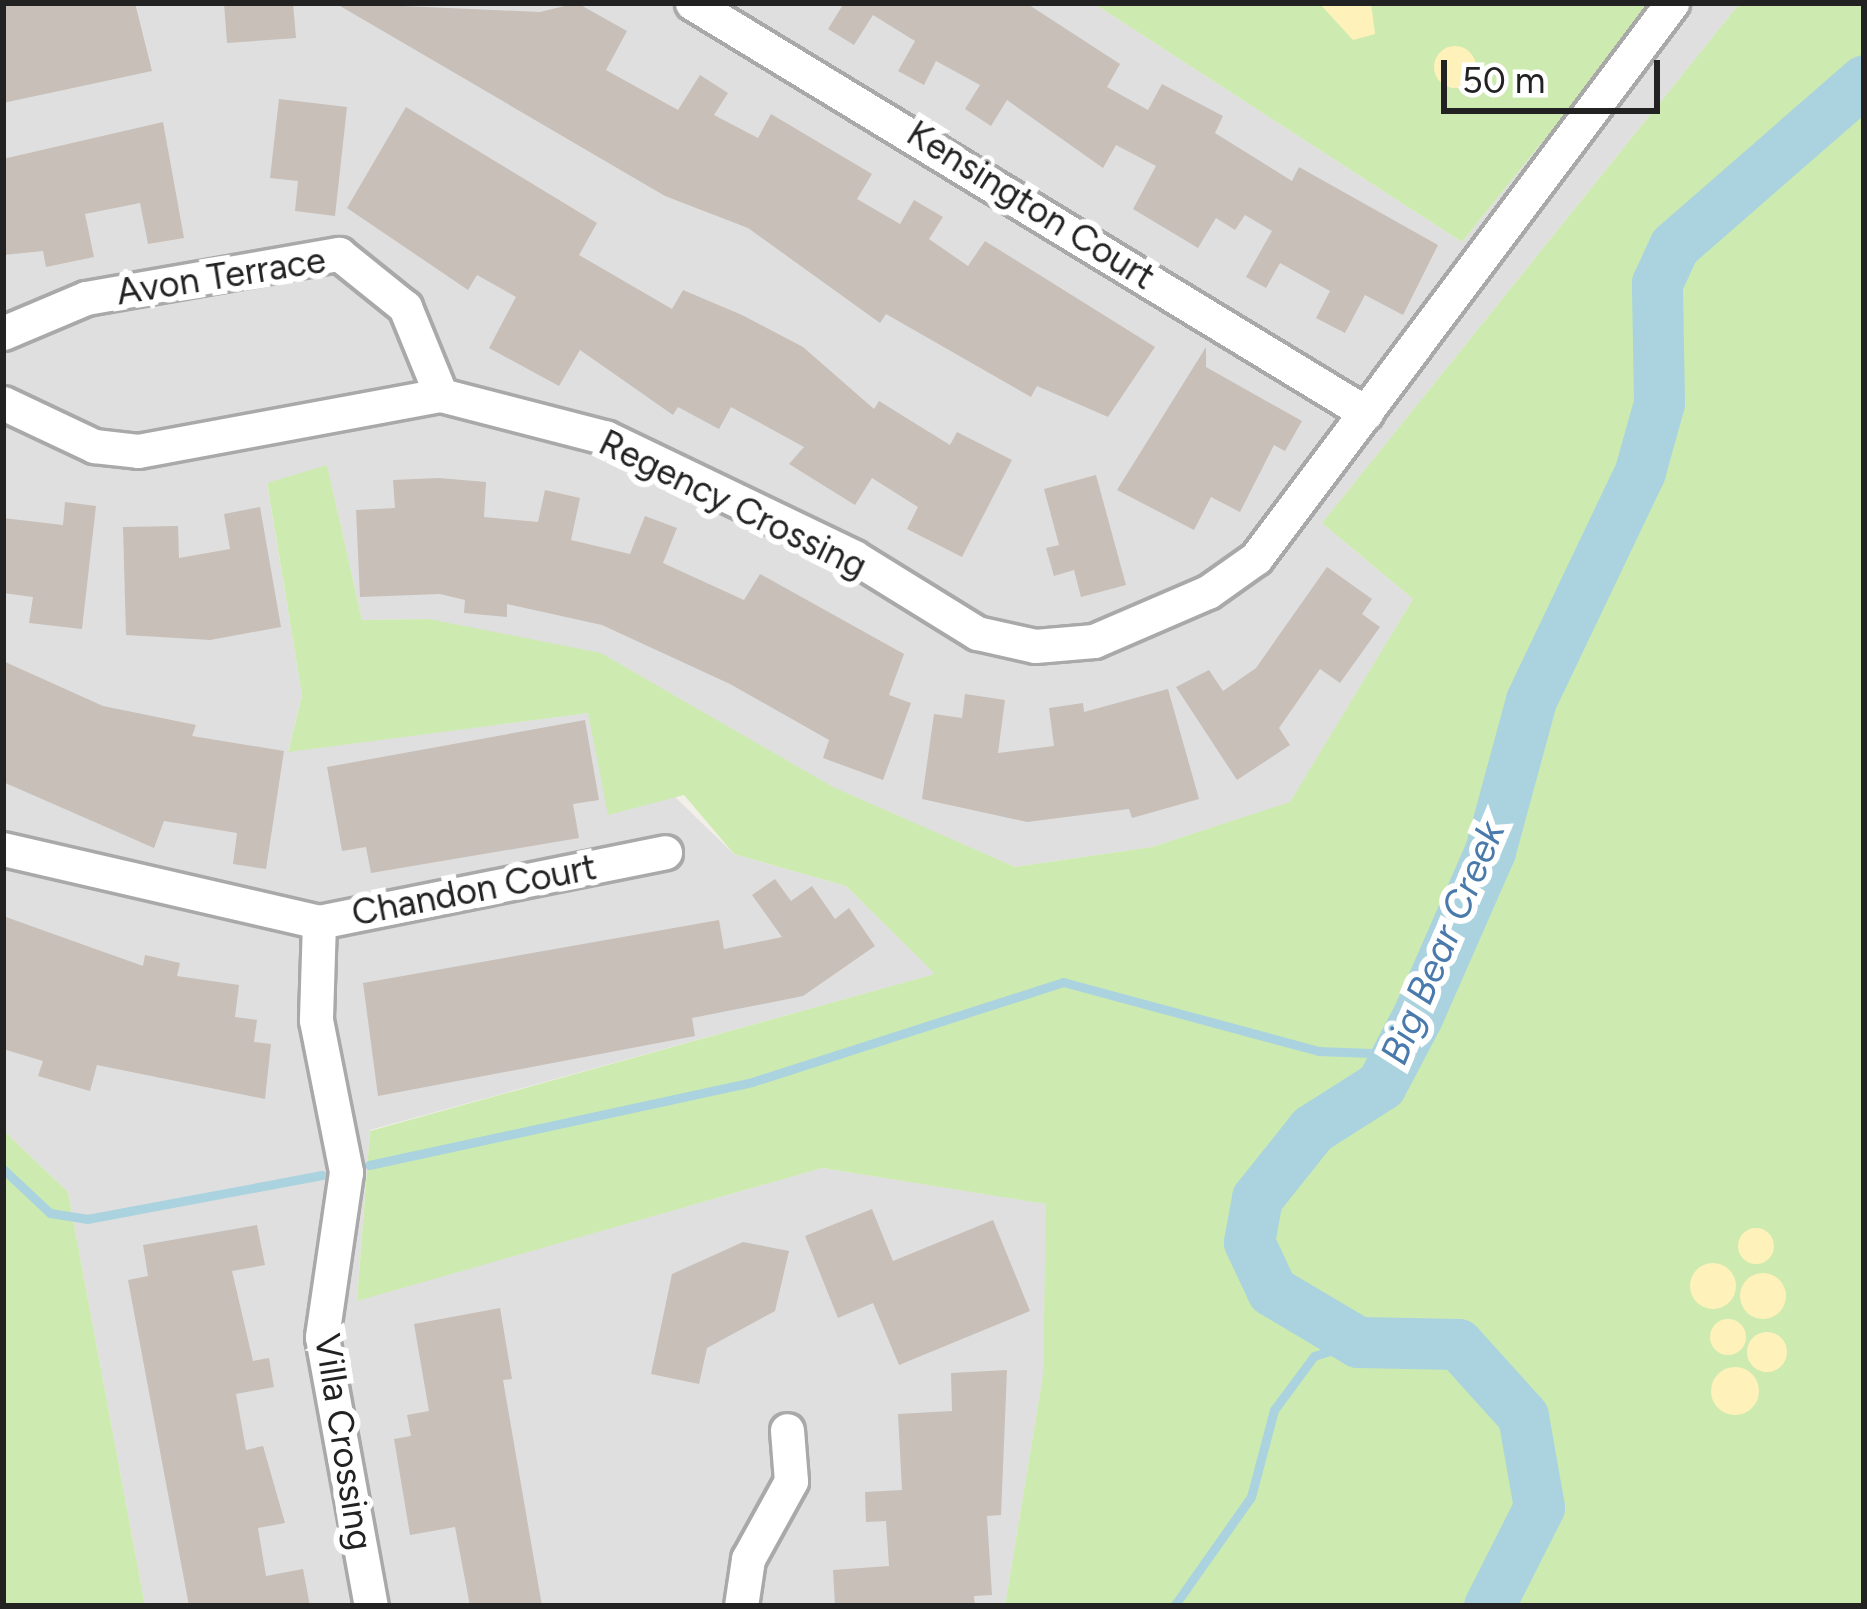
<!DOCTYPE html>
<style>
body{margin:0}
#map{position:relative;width:1867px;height:1609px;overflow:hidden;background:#f2efe9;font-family:Figtree,sans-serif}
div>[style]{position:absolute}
.residential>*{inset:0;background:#e0dfdf}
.grass>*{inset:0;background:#cdebb0}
.sand>*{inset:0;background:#fff1ba}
.round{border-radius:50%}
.stream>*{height:9px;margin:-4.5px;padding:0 4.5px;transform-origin:4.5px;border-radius:4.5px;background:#aad3df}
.river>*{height:51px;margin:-25.5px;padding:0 25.5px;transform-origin:25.5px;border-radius:25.5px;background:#aad3df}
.building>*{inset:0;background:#c7bfb8}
.roads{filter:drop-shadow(3px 0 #a9a9a9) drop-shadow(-3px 0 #a9a9a9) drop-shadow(0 3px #a9a9a9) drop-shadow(0 -3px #a9a9a9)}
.minor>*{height:33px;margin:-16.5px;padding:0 16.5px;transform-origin:16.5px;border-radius:16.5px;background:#fff}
span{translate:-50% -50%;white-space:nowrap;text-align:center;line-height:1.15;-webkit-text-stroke:12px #fff;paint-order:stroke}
.street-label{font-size:36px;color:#222}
.water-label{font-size:39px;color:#4a7aab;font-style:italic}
.frame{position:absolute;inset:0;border:6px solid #222;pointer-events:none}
.scale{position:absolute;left:1441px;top:60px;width:219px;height:54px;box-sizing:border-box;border:6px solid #222;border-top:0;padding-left:15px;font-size:36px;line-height:42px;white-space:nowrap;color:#222;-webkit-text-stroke:9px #fff;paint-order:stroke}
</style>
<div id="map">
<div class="residential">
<i style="clip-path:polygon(3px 3px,1093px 3px,1462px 242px,1654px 3px,1740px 3px,1322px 523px,1413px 599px,1290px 803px,1152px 847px,1015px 867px,429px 619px,362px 620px,327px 466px,267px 484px,302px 695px,288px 751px,588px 713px,734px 854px,846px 886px,936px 974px,370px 1130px,357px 1300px,822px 1168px,1047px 1204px,1043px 1375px,1005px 1606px,145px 1606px,68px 1192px,3px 1130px)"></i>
</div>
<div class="grass">
<i style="clip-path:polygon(1093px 3px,1654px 3px,1462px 242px)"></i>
<i style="clip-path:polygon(1740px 3px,1864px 3px,1864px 1606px,1005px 1606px,1043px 1375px,1046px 1204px,822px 1168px,357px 1301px,370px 1131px,935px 974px,846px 886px,734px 854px,684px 795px,608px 815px,588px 713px,288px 752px,302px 695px,267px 483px,327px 465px,362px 620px,429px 619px,601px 653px,833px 787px,1015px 867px,1152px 847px,1290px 802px,1413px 599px,1322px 523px)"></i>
<i style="clip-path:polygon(3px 1130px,68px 1192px,145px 1606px,3px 1606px)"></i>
</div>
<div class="sand">
<i style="clip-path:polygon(1319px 3px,1371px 3px,1375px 34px,1353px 40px)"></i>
<i class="round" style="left:1434px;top:46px;width:42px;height:42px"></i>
<i class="round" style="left:1738px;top:1228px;width:36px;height:36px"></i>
<i class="round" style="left:1690px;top:1263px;width:46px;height:46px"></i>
<i class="round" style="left:1740px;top:1273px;width:46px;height:46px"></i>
<i class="round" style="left:1710px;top:1319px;width:36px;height:36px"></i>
<i class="round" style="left:1747px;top:1332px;width:40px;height:40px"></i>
<i class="round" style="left:1711px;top:1367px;width:48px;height:48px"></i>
</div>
<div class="stream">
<i style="left:369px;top:1165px;width:392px;rotate:-12.2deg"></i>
<i style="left:752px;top:1082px;width:327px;rotate:-17.8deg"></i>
<i style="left:1063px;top:982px;width:264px;rotate:15.1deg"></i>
<i style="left:1318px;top:1051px;width:79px;rotate:2.2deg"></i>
<i style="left:3px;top:1169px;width:64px;rotate:43.1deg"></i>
<i style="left:50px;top:1213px;width:37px;rotate:9deg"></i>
<i style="left:87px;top:1219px;width:239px;rotate:-10.6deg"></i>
<i style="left:1174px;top:1606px;width:133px;rotate:-54.8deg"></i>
<i style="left:1251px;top:1497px;width:90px;rotate:-75.2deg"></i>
<i style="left:1274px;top:1410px;width:67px;rotate:-53.5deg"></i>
<i style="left:1314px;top:1356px;width:46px;rotate:-17.7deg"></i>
</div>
<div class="river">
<i style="left:1489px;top:1606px;width:111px;rotate:-63.2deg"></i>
<i style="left:1539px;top:1507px;width:92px;rotate:-100deg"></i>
<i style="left:1523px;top:1416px;width:97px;rotate:-132.1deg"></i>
<i style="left:1458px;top:1344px;width:100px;rotate:-178.9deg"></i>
<i style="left:1358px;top:1342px;width:100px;rotate:-149.3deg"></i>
<i style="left:1272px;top:1291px;width:54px;rotate:-115.1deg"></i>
<i style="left:1249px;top:1242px;width:45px;rotate:-79.7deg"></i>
<i style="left:1257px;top:1198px;width:88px;rotate:-51.4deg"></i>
<i style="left:1312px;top:1129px;width:82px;rotate:-32.5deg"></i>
<i style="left:1381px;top:1085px;width:79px;rotate:-62.1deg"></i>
<i style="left:1418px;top:1015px;width:179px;rotate:-66.3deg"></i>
<i style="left:1490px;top:851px;width:156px;rotate:-74.8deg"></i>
<i style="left:1531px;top:700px;width:254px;rotate:-64.5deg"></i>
<i style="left:1640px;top:471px;width:71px;rotate:-74.4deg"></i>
<i style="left:1659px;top:403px;width:120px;rotate:-91deg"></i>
<i style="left:1657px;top:283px;width:41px;rotate:-65.3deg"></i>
<i style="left:1674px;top:246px;width:252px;rotate:-41.1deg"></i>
</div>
<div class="building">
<i style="clip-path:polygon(3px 3px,135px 3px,152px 71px,3px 103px)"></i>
<i style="clip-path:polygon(224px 3px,293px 3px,296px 38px,227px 43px)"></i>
<i style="clip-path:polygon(335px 3px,540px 12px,577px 3px,627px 31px,606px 70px,678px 110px,700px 75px,728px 93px,714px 115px,758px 138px,771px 114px,872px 174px,857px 199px,900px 224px,914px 200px,943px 217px,929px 239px,968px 266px,985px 241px,1155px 347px,1108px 417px,1037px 386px,1031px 397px,886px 314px,880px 323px,748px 228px,665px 196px)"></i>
<i style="clip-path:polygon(844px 3px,1026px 3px,1120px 64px,1107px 87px,1148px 110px,1162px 84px,1223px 116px,1215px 133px,1292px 181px,1299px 167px,1438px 245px,1403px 315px,1365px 295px,1345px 333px,1316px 318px,1330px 291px,1280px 263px,1266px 288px,1246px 277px,1272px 231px,1245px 215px,1235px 230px,1216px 218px,1198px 248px,1133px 209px,1156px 166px,1116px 145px,1103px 168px,1007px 100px,991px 126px,965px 109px,980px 85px,936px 61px,924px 85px,898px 71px,915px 41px,873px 15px,854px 45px,828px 29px)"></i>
<i style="clip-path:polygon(279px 99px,347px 107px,335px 216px,295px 211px,298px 181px,270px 178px)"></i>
<i style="clip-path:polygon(406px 107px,597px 223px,579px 255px,672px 309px,683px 290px,742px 315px,803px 347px,874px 409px,879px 401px,950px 445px,957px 432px,1012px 460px,962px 557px,907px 529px,918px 507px,872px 478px,855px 505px,789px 464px,804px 447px,731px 407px,719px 429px,678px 407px,673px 415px,580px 350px,559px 386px,489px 348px,516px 297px,477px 275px,468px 290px,347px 208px)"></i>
<i style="clip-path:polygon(163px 122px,184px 238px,148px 244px,140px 203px,85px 214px,94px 257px,46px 267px,43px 251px,3px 255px,3px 159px)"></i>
<i style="clip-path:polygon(1206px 347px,1206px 367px,1302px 421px,1285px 451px,1274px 445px,1240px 512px,1211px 497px,1194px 530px,1117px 490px)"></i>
<i style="clip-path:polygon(1096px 475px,1126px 585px,1081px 597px,1074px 570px,1054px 576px,1046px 548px,1059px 545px,1044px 489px)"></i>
<i style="clip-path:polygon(438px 478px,486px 482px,484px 517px,538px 522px,545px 490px,580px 498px,571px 540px,630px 554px,645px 516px,677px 528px,663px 563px,744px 600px,760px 574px,904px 654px,889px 695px,911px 703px,883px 780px,823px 758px,829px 740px,730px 684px,602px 625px,507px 604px,507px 617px,464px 613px,465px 600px,440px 594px,360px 597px,356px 510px,395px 508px,393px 480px)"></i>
<i style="clip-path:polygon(65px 502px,96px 506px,82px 629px,29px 623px,33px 597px,3px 593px,3px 518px,63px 525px)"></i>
<i style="clip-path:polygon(260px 507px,281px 627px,210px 640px,126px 635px,123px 527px,178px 526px,179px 558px,230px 549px,224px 514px)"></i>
<i style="clip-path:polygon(1327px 567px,1372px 599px,1362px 614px,1380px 627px,1340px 683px,1320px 669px,1279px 728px,1290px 745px,1237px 780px,1176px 687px,1209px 670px,1223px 691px,1256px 668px)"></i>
<i style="clip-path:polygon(3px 661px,103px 706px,196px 725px,192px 736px,284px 751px,266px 869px,233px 864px,237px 833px,164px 821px,154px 848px,3px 782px)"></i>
<i style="clip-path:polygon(1168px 689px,1199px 799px,1132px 818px,1129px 809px,1027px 822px,922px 799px,934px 714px,962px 718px,965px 694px,1005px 700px,998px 753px,1054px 746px,1049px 708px,1083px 703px,1084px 712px)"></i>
<i style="clip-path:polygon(585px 720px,599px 800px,573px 804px,579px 838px,371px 873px,366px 847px,342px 851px,327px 767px)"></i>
<i style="clip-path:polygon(775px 879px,791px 901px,812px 886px,835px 919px,849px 908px,875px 946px,803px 996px,692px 1018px,695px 1036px,378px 1096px,363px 983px,719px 920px,724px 949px,782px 937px,752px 895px)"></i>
<i style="clip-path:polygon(3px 916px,143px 966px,145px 955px,180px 963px,177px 976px,239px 985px,235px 1017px,257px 1020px,254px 1042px,271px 1044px,265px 1099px,97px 1065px,90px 1091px,38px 1076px,43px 1061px,3px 1049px)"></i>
<i style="clip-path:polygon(872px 1209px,893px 1261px,993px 1220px,1030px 1311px,899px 1365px,873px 1303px,838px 1318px,805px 1236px)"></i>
<i style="clip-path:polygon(257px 1225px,265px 1265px,232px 1271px,253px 1361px,269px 1358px,274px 1387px,236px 1394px,246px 1450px,263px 1446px,285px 1523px,258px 1528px,266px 1576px,303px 1569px,310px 1606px,189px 1606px,128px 1280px,148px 1276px,143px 1245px)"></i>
<i style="clip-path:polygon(743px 1242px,789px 1251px,775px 1311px,707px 1348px,699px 1384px,651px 1374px,672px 1274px)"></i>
<i style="clip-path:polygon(500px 1308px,512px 1379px,503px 1380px,542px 1606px,470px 1606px,455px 1527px,410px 1535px,394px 1439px,411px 1436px,407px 1415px,429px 1411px,414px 1324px)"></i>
<i style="clip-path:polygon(1007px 1370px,1001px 1515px,987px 1516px,992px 1595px,974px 1596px,975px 1606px,835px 1606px,833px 1570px,889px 1566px,886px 1521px,866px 1522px,865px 1492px,902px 1490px,898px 1414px,952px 1411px,951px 1373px)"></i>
</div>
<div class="roads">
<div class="minor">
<i style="left:692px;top:3px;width:789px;rotate:31.31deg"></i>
<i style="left:3px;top:333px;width:90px;rotate:-22.9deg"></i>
<i style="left:86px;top:298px;width:257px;rotate:-9.9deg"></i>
<i style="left:339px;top:254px;width:85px;rotate:38.8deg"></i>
<i style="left:405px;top:307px;width:95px;rotate:67.8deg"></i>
<i style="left:3px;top:403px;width:101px;rotate:25.3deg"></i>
<i style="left:94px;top:446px;width:44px;rotate:6.5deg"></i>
<i style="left:138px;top:451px;width:308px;rotate:-10.5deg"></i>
<i style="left:441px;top:395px;width:171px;rotate:14.5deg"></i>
<i style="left:607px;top:438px;width:274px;rotate:25.7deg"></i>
<i style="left:854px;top:557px;width:145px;rotate:31.7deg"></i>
<i style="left:977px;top:633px;width:59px;rotate:12.6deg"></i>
<i style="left:1035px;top:646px;width:59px;rotate:-4.8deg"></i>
<i style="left:1094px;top:641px;width:124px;rotate:-23.3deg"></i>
<i style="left:1208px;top:592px;width:59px;rotate:-35.3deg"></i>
<i style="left:1256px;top:558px;width:694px;rotate:-53.15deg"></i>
<i style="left:3px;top:849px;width:324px;rotate:13deg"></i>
<i style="left:319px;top:922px;width:353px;rotate:-11.4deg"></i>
<i style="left:319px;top:922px;width:98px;rotate:91.8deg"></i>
<i style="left:316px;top:1020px;width:155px;rotate:78.8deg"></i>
<i style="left:346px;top:1172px;width:167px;rotate:98.3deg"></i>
<i style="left:322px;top:1337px;width:273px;rotate:79.7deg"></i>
<i style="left:741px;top:1606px;width:48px;rotate:-81.5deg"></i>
<i style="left:748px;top:1559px;width:89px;rotate:-61.1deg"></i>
<i style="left:791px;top:1481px;width:51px;rotate:-94.5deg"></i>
</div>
</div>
<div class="street-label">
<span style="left:1031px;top:205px;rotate:32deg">Kensington Court</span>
<span style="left:221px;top:276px;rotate:-9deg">Avon Terrace</span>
<span style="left:733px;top:504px;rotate:26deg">Regency Crossing</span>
<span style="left:474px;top:890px;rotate:-11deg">Chandon Court</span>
<span style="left:344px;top:1442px;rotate:81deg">Villa Crossing</span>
</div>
<div class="water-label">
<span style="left:1443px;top:943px;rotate:-67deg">Big Bear Creek</span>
</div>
<div class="frame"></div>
<div class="scale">50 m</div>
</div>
